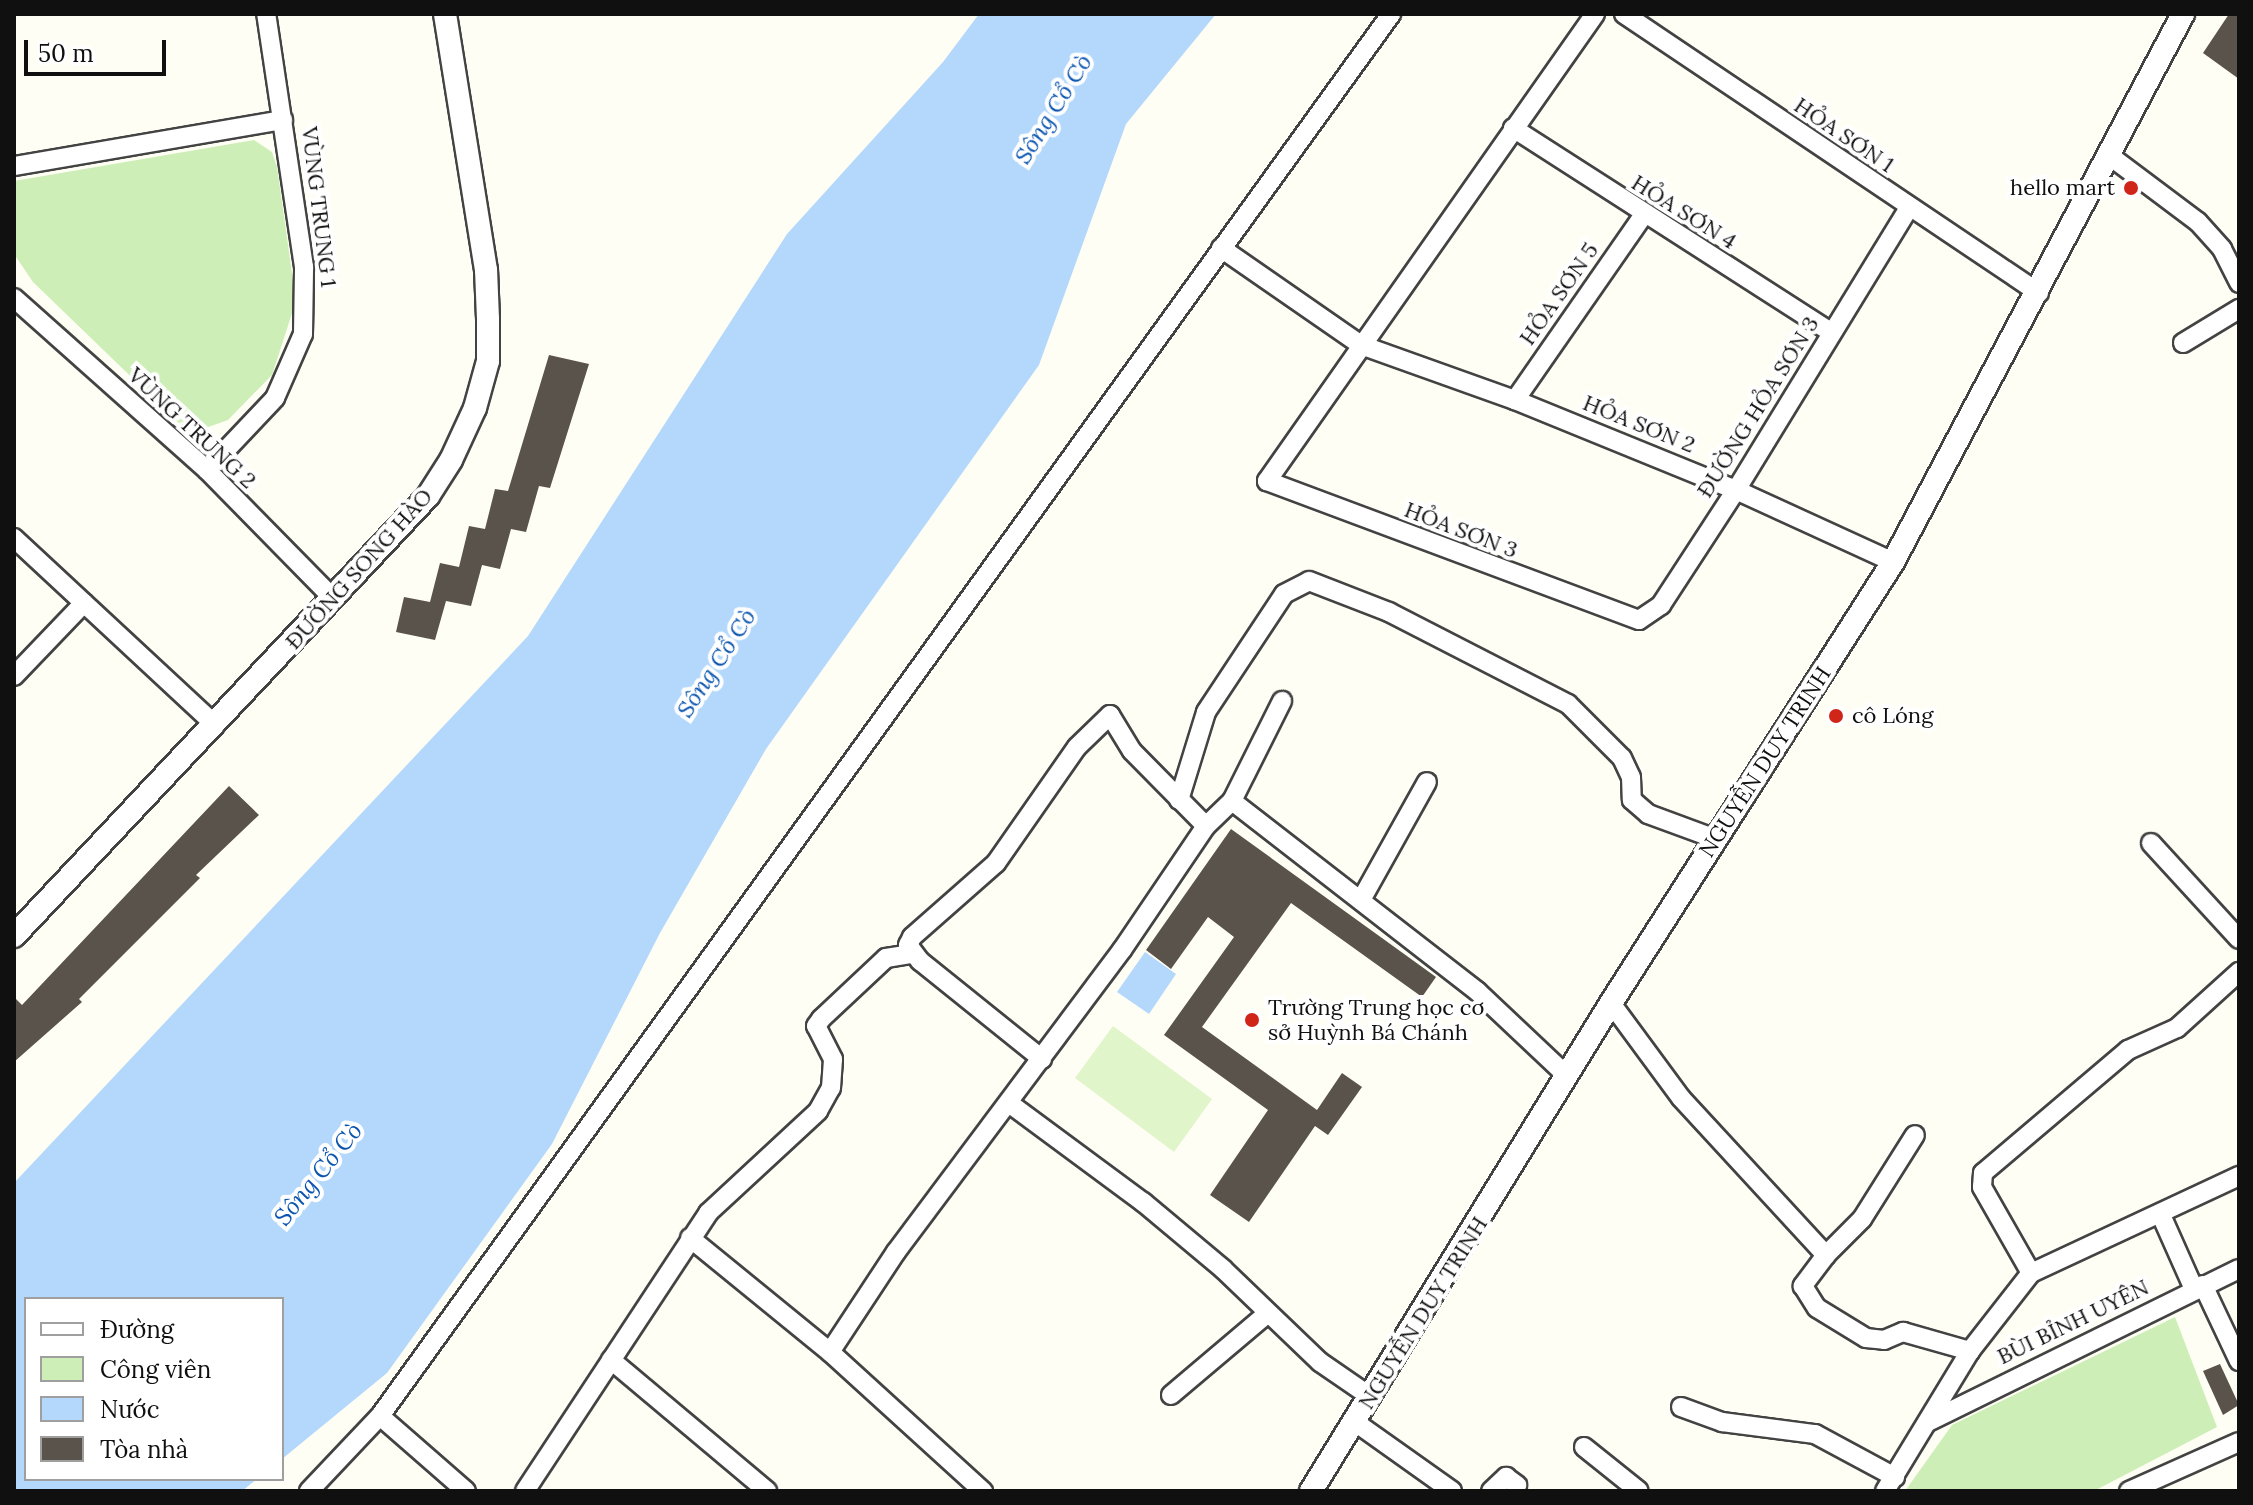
<!DOCTYPE html>
<meta charset="utf-8">
<style>
body{margin:0}
#map{position:relative;width:2253px;height:1505px;overflow:hidden;background:#fffef4;font-family:Lora,serif}
div>[style]{position:absolute}
.green>*{inset:0;background:#ceeeb8}
.pitch>*{inset:0;background:#e1f5cb}
.water>*{inset:0;background:#b3d8fc}
.building>*{inset:0;background:#5a534b}
.roads{filter:drop-shadow(2px 0 #434343) drop-shadow(-2px 0 #434343) drop-shadow(0 2px #434343) drop-shadow(0 -2px #434343)}
.minor>*{height:18px;margin:-9px;padding:0 9px;transform-origin:9px;border-radius:9px;background:#fff}
.tertiary>*{height:22px;margin:-11px;padding:0 11px;transform-origin:11px;border-radius:11px;background:#fff}
.dots>*{width:22px;height:22px;translate:-50% -50%;box-sizing:border-box;border:4px solid #fff;border-radius:50%}
span{translate:-50% -50%;white-space:nowrap;text-align:center;line-height:1.15;-webkit-text-stroke:8px #fff;paint-order:stroke}
.street-label{font-size:22px;color:#101010}
.poi-label{font-size:22px;color:#101010}
.right{translate:-100% -50%;text-align:right}
.left{translate:0 -50%;text-align:left}
.water-label{font-size:24px;color:#0b55b0;font-style:italic}
.frame{position:absolute;inset:0;border:16px solid #101010;pointer-events:none}
.legend{position:absolute;left:24px;top:1297px;width:260px;height:184px;box-sizing:border-box;background:#fff;border:2px solid #9f9f9f;margin:0;padding:10px 14px;list-style:none;font-size:24px;color:#101010}
.legend li{display:flex;align-items:center;gap:16px;height:40px}
.legend b{width:40px;border:2px solid #9f9f9f}
.scale{position:absolute;left:24px;top:40px;width:142px;height:36px;box-sizing:border-box;border:4px solid #101010;border-top:0;padding-left:10px;font-size:24px;line-height:28px;white-space:nowrap;color:#101010;-webkit-text-stroke:6px #fff;paint-order:stroke}
</style>
<div id="map">
<div class="green">
<i style="clip-path:polygon(254px 140px,272px 152px,277px 167px,296px 301px,272px 375px,228px 420px,200px 430px,182px 426px,33px 282px,14px 254px,14px 181px)"></i>
<i style="clip-path:polygon(2175px 1317px,2217px 1427px,2094px 1491px,1905px 1491px,1952px 1425px)"></i>
</div>
<div class="pitch">
<i style="clip-path:polygon(1113px 1026px,1212px 1099px,1174px 1152px,1075px 1078px)"></i>
</div>
<div class="water">
<i style="clip-path:polygon(979px 14px,1216px 14px,1126px 124px,1039px 365px,766px 749px,660px 933px,552px 1144px,387px 1373px,282px 1459px,282px 1299px,26px 1299px,26px 1479px,257px 1479px,242px 1491px,14px 1491px,14px 1183px,528px 636px,787px 234px,943px 62px)"></i>
<i style="clip-path:polygon(1145px 952px,1176px 974px,1149px 1014px,1117px 992px)"></i>
</div>
<div class="building">
<i style="clip-path:polygon(2229px 14px,2239px 14px,2239px 79px,2203px 53px)"></i>
<i style="clip-path:polygon(549px 355px,589px 364px,550px 488px,539px 486px,526px 532px,511px 529px,500px 569px,482px 565px,471px 606px,446px 601px,435px 640px,396px 632px,404px 597px,430px 602px,440px 563px,459px 567px,469px 526px,485px 529px,495px 489px,508px 491px)"></i>
<i style="clip-path:polygon(229px 786px,259px 815px,196px 875px,200px 878px,79px 999px,82px 1002px,14px 1062px,14px 997px,22px 1005px)"></i>
<i style="clip-path:polygon(1231px 829px,1436px 977px,1422px 997px,1291px 903px,1202px 1027px,1317px 1110px,1342px 1073px,1362px 1087px,1328px 1135px,1315px 1126px,1249px 1222px,1210px 1195px,1268px 1110px,1164px 1035px,1234px 937px,1208px 917px,1171px 969px,1146px 950px)"></i>
<i style="clip-path:polygon(2220px 1364px,2239px 1405px,2223px 1415px,2203px 1371px)"></i>
</div>
<div class="roads">
<div class="minor">
<i style="left:1595px;top:14px;width:571px;rotate:125.08deg"></i>
<i style="left:1267px;top:481px;width:397px;rotate:20.5deg"></i>
<i style="left:1639px;top:620px;width:27px;rotate:-34deg"></i>
<i style="left:1661px;top:605px;width:137px;rotate:-56.9deg"></i>
<i style="left:1736px;top:490px;width:331px;rotate:-58.5deg"></i>
<i style="left:1624px;top:14px;width:500px;rotate:33.91deg"></i>
<i style="left:1513px;top:128px;width:379px;rotate:32.7deg"></i>
<i style="left:2110px;top:156px;width:110px;rotate:36.9deg"></i>
<i style="left:2198px;top:222px;width:36px;rotate:48deg"></i>
<i style="left:2222px;top:249px;width:38px;rotate:63deg"></i>
<i style="left:14px;top:166px;width:273px;rotate:-9.7deg"></i>
<i style="left:1221px;top:248px;width:170px;rotate:34.7deg"></i>
<i style="left:1361px;top:345px;width:164px;rotate:19.7deg"></i>
<i style="left:1515px;top:400px;width:239px;rotate:22.2deg"></i>
<i style="left:1736px;top:490px;width:173px;rotate:24.6deg"></i>
<i style="left:14px;top:298px;width:259px;rotate:41.7deg"></i>
<i style="left:207px;top:470px;width:180px;rotate:45.5deg"></i>
<i style="left:2183px;top:343px;width:66px;rotate:-31.3deg"></i>
<i style="left:1515px;top:400px;width:224px;rotate:-55.2deg"></i>
<i style="left:207px;top:470px;width:99px;rotate:-46.6deg"></i>
<i style="left:275px;top:398px;width:70px;rotate:-66.4deg"></i>
<i style="left:303px;top:334px;width:67px;rotate:-89.1deg"></i>
<i style="left:304px;top:267px;width:256px;rotate:-98.5deg"></i>
<i style="left:14px;top:538px;width:275px;rotate:42.9deg"></i>
<i style="left:14px;top:676px;width:101px;rotate:-46.2deg"></i>
<i style="left:1179px;top:800px;width:92px;rotate:-72.9deg"></i>
<i style="left:1206px;top:712px;width:141px;rotate:-56.5deg"></i>
<i style="left:1284px;top:594px;width:28px;rotate:-27deg"></i>
<i style="left:1309px;top:581px;width:86px;rotate:21.2deg"></i>
<i style="left:1389px;top:612px;width:201px;rotate:27.2deg"></i>
<i style="left:1568px;top:704px;width:76px;rotate:45deg"></i>
<i style="left:1622px;top:758px;width:21px;rotate:65deg"></i>
<i style="left:1631px;top:777px;width:23px;rotate:88deg"></i>
<i style="left:1632px;top:800px;width:21px;rotate:41deg"></i>
<i style="left:1648px;top:814px;width:72px;rotate:20.2deg"></i>
<i style="left:1232px;top:801px;width:311px;rotate:37.8deg"></i>
<i style="left:1478px;top:992px;width:121px;rotate:43.3deg"></i>
<i style="left:2151px;top:843px;width:130px;rotate:47.5deg"></i>
<i style="left:1361px;top:900px;width:135px;rotate:-60.8deg"></i>
<i style="left:1611px;top:1003px;width:118px;rotate:53.6deg"></i>
<i style="left:1681px;top:1098px;width:214px;rotate:47.3deg"></i>
<i style="left:1826px;top:1255px;width:39px;rotate:127deg"></i>
<i style="left:1803px;top:1286px;width:26px;rotate:58deg"></i>
<i style="left:1817px;top:1308px;width:57px;rotate:31.5deg"></i>
<i style="left:1866px;top:1338px;width:18px;rotate:6deg"></i>
<i style="left:1884px;top:1340px;width:21px;rotate:-23deg"></i>
<i style="left:1903px;top:1332px;width:70px;rotate:15.8deg"></i>
<i style="left:1042px;top:1059px;width:156px;rotate:-141.2deg"></i>
<i style="left:920px;top:961px;width:20px;rotate:-127deg"></i>
<i style="left:908px;top:945px;width:9px;rotate:-63deg"></i>
<i style="left:912px;top:937px;width:112px;rotate:-41.4deg"></i>
<i style="left:996px;top:863px;width:141px;rotate:-55.1deg"></i>
<i style="left:1077px;top:747px;width:46px;rotate:-44.1deg"></i>
<i style="left:1110px;top:715px;width:42px;rotate:58.6deg"></i>
<i style="left:1132px;top:751px;width:105px;rotate:45.4deg"></i>
<i style="left:1009px;top:1103px;width:167px;rotate:36.5deg"></i>
<i style="left:1143px;top:1202px;width:104px;rotate:39.9deg"></i>
<i style="left:1223px;top:1269px;width:134px;rotate:43.8deg"></i>
<i style="left:1320px;top:1362px;width:62px;rotate:34.5deg"></i>
<i style="left:2161px;top:1215px;width:81px;rotate:66deg"></i>
<i style="left:690px;top:1238px;width:181px;rotate:39.2deg"></i>
<i style="left:830px;top:1352px;width:207px;rotate:42.3deg"></i>
<i style="left:1826px;top:1255px;width:51px;rotate:-45deg"></i>
<i style="left:1862px;top:1219px;width:99px;rotate:-57.8deg"></i>
<i style="left:2031px;top:1273px;width:99px;rotate:-119.7deg"></i>
<i style="left:1982px;top:1187px;width:14px;rotate:-86deg"></i>
<i style="left:1983px;top:1173px;width:190px;rotate:-40.3deg"></i>
<i style="left:2128px;top:1050px;width:54px;rotate:-24.2deg"></i>
<i style="left:2177px;top:1028px;width:84px;rotate:-42.1deg"></i>
<i style="left:2203px;top:1285px;width:84px;rotate:64.7deg"></i>
<i style="left:830px;top:1352px;width:120px;rotate:-56.6deg"></i>
<i style="left:896px;top:1252px;width:377px;rotate:-53.2deg"></i>
<i style="left:1122px;top:950px;width:150px;rotate:-55.9deg"></i>
<i style="left:1206px;top:826px;width:36px;rotate:-44deg"></i>
<i style="left:1232px;top:801px;width:112px;rotate:-63.4deg"></i>
<i style="left:611px;top:1360px;width:204px;rotate:40deg"></i>
<i style="left:1171px;top:1395px;width:126px;rotate:-40.2deg"></i>
<i style="left:1681px;top:1407px;width:44px;rotate:20.1deg"></i>
<i style="left:1722px;top:1422px;width:94px;rotate:7.4deg"></i>
<i style="left:1815px;top:1434px;width:91px;rotate:28.3deg"></i>
<i style="left:380px;top:1416px;width:114px;rotate:41.1deg"></i>
<i style="left:1930px;top:1421px;width:344px;rotate:-26.2deg"></i>
<i style="left:1355px;top:1422px;width:119px;rotate:35.4deg"></i>
<i style="left:1584px;top:1447px;width:70px;rotate:38.7deg"></i>
<i style="left:309px;top:1491px;width:103px;rotate:-46.6deg"></i>
<i style="left:380px;top:1416px;width:1729px;rotate:-54.2deg"></i>
<i style="left:525px;top:1491px;width:333px;rotate:-56.6deg"></i>
<i style="left:708px;top:1213px;width:150px;rotate:-42.8deg"></i>
<i style="left:818px;top:1111px;width:26px;rotate:-61deg"></i>
<i style="left:831px;top:1088px;width:29px;rotate:-86deg"></i>
<i style="left:833px;top:1059px;width:37px;rotate:-117deg"></i>
<i style="left:816px;top:1026px;width:9px;rotate:-54deg"></i>
<i style="left:821px;top:1019px;width:89px;rotate:-43.2deg"></i>
<i style="left:886px;top:958px;width:26px;rotate:-9deg"></i>
<i style="left:1491px;top:1491px;width:21px;rotate:-43deg"></i>
<i style="left:1506px;top:1477px;width:14px;rotate:36deg"></i>
<i style="left:1885px;top:1491px;width:164px;rotate:-58.7deg"></i>
<i style="left:1970px;top:1351px;width:99px;rotate:-52deg"></i>
<i style="left:2031px;top:1273px;width:230px;rotate:-25deg"></i>
<i style="left:2129px;top:1491px;width:120px;rotate:-24deg"></i>
</div>
<div class="tertiary">
<i style="left:14px;top:936px;width:604px;rotate:-46.74deg"></i>
<i style="left:428px;top:496px;width:43px;rotate:-57.4deg"></i>
<i style="left:451px;top:460px;width:57px;rotate:-65.2deg"></i>
<i style="left:475px;top:408px;width:49px;rotate:-74.5deg"></i>
<i style="left:488px;top:361px;width:42px;rotate:-90deg"></i>
<i style="left:488px;top:319px;width:49px;rotate:-92.3deg"></i>
<i style="left:486px;top:270px;width:259px;rotate:-99.1deg"></i>
<i style="left:1311px;top:1491px;width:573px;rotate:-58.42deg"></i>
<i style="left:1611px;top:1003px;width:523px;rotate:-57.4deg"></i>
<i style="left:1893px;top:562px;width:620px;rotate:-62.11deg"></i>
</div>
</div>
<div class="dots">
<i style="left:2131px;top:188px;background:#d02519"></i>
<i style="left:1836px;top:716px;background:#d02519"></i>
<i style="left:1252px;top:1020px;background:#d02519"></i>
</div>
<div class="street-label">
<span style="left:1844px;top:135px;rotate:34deg">HỎA SƠN 1</span>
<span style="left:319px;top:207px;rotate:83deg">VÙNG TRUNG 1</span>
<span style="left:1684px;top:212px;rotate:32deg">HỎA SƠN 4</span>
<span style="left:1559px;top:294px;rotate:-55deg">HỎA SƠN 5</span>
<span style="left:1758px;top:407px;rotate:-58deg">ĐƯỜNG HỎA SƠN 3</span>
<span style="left:1639px;top:424px;rotate:22deg">HỎA SƠN 2</span>
<span style="left:192px;top:428px;rotate:43deg">VÙNG TRUNG 2</span>
<span style="left:1461px;top:530px;rotate:21deg">HỎA SƠN 3</span>
<span style="left:359px;top:569px;rotate:-48deg">ĐƯỜNG SONG HÀO</span>
<span style="left:1765px;top:762px;rotate:-57deg">NGUYỄN DUY TRINH</span>
<span style="left:1423px;top:1313px;rotate:-58deg">NGUYỄN DUY TRINH</span>
<span style="left:2073px;top:1322px;rotate:-26deg">BÙI BỈNH UYÊN</span>
</div>
<div class="poi-label">
<span class="right" style="left:2115px;top:188px">hello mart</span>
<span class="left" style="left:1852px;top:716px">cô Lóng</span>
<span class="left" style="left:1268px;top:1020px">Trường Trung học cơ<br>sở Huỳnh Bá Chánh</span>
</div>
<div class="water-label">
<span style="left:1053px;top:109px;rotate:-58deg">Sông Cổ Cò</span>
<span style="left:716px;top:663px;rotate:-57deg">Sông Cổ Cò</span>
<span style="left:318px;top:1174px;rotate:-51deg">Sông Cổ Cò</span>
</div>
<div class="frame"></div>
<ul class="legend">
<li><b style="height:10px;background:#fff"></b>Đường</li>
<li><b style="height:22px;background:#ceeeb8"></b>Công viên</li>
<li><b style="height:22px;background:#b3d8fc"></b>Nước</li>
<li><b style="height:22px;background:#5a534b"></b>Tòa nhà</li>
</ul>
<div class="scale">50 m</div>
</div>
